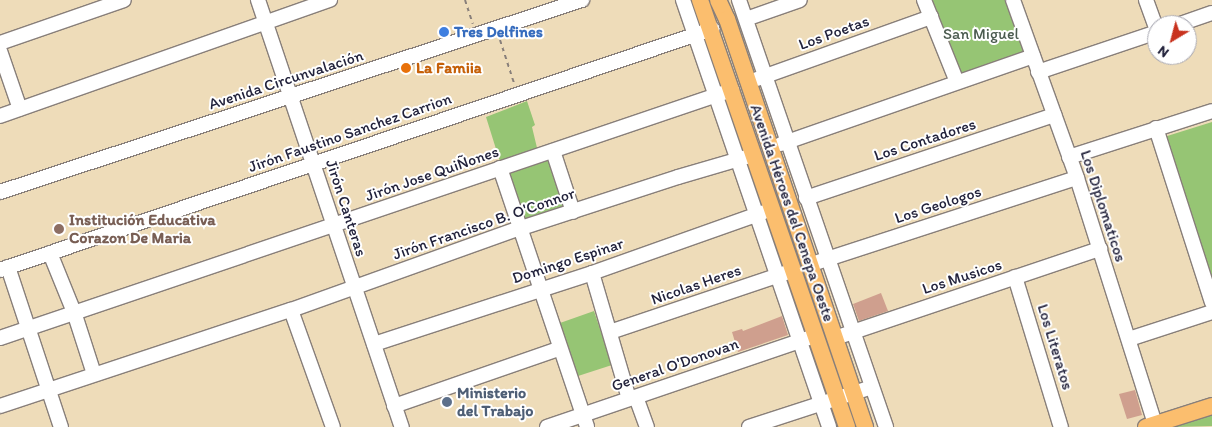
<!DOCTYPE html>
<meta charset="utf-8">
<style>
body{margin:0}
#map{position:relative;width:1212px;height:427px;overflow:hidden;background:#eedcb9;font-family:Itim,sans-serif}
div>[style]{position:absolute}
.green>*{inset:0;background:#96c574}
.building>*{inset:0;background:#cf9f8e}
.path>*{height:2px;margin-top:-1px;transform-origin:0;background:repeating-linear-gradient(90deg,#887f7a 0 4px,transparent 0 8px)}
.roads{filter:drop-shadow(1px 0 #887f7a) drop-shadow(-1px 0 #887f7a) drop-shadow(0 1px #887f7a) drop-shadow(0 -1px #887f7a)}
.minor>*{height:14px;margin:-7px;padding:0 7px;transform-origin:7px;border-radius:7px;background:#fff}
.major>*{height:16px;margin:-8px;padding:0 8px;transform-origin:8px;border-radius:8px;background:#fbbe6e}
.dots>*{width:14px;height:14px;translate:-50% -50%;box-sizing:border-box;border:2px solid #fff;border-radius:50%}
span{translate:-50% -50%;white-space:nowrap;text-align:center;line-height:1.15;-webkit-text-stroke:4px #fff;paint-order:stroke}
.shop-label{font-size:16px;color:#366cbe;font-weight:700}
.left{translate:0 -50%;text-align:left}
.street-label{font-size:16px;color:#22223b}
.park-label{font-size:16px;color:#4b5b4f}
.food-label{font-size:16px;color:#c56008;font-weight:700}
.education-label{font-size:16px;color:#785e54;font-weight:700}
.service-label{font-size:16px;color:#4e5e75;font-weight:700}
.north{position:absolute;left:1147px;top:15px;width:50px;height:50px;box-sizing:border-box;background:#fff;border:1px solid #a7a7b1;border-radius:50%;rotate:217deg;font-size:14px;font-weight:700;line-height:20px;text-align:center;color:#22223b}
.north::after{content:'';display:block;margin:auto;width:18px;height:22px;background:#c8321e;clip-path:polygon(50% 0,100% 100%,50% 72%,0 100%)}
</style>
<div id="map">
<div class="green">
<i style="clip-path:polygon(929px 0,1006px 0,1025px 55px,960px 77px)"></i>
<i style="clip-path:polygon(527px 101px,535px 125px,532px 127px,538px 152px,501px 165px,486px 117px)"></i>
<i style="clip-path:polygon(1212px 122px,1212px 286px,1164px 137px)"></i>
<i style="clip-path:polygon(549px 156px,568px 211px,522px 227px,504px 170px)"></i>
<i style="clip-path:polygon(594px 311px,612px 365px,578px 376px,560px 323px)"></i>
<i style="clip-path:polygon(1212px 415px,1212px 426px,1174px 427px)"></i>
</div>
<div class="building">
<i style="clip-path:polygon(881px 293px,888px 311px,859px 321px,853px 304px)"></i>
<i style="clip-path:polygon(782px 316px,788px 335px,738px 352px,732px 332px,742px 329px,743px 331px)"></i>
<i style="clip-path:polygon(1135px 390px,1142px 415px,1127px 419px,1119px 394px)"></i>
</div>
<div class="path">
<i style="left:465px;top:0;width:25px;rotate:72deg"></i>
<i style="left:500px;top:40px;width:45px;rotate:72deg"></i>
</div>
<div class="roads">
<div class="minor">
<i style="left:258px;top:0;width:451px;rotate:71.4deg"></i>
<i style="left:683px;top:0;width:451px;rotate:71.1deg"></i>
<i style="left:739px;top:0;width:452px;rotate:71deg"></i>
<i style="left:924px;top:0;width:88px;rotate:68.1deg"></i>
<i style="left:1013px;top:0;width:189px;rotate:70.2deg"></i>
<i style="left:1077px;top:178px;width:258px;rotate:72.4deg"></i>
<i style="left:1146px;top:0;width:33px;rotate:70deg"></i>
<i style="left:746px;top:19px;width:57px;rotate:-19.4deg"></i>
<i style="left:1177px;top:25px;width:37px;rotate:-19deg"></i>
<i style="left:0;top:43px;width:131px;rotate:-19.1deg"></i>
<i style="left:0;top:51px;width:61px;rotate:71deg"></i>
<i style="left:1038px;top:72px;width:126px;rotate:-18.6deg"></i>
<i style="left:757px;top:79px;width:185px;rotate:-19.6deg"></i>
<i style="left:0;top:116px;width:350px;rotate:-19.4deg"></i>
<i style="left:1156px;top:128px;width:183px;rotate:72.2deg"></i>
<i style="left:781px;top:144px;width:267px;rotate:-19.2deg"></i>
<i style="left:553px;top:151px;width:64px;rotate:71.8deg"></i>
<i style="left:1069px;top:157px;width:150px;rotate:-17.8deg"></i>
<i style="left:500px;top:168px;width:273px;rotate:71.4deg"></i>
<i style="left:0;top:192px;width:613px;rotate:-18.26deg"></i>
<i style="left:806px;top:198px;width:262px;rotate:-18.5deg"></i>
<i style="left:50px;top:253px;width:64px;rotate:67.9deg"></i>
<i style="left:74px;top:312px;width:65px;rotate:72.1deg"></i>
<i style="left:818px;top:262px;width:272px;rotate:-18deg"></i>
<i style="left:8px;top:267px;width:169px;rotate:71.7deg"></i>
<i style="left:0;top:270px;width:752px;rotate:-18.7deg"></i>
<i style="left:592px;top:273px;width:131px;rotate:73.6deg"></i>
<i style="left:1015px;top:277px;width:157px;rotate:73deg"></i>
<i style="left:291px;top:310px;width:124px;rotate:70.3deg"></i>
<i style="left:610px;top:332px;width:185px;rotate:-18.6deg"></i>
<i style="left:0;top:338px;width:773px;rotate:-18.72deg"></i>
<i style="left:835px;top:338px;width:280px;rotate:-18.6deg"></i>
<i style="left:1129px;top:339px;width:87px;rotate:-18deg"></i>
<i style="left:374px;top:344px;width:229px;rotate:-18deg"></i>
<i style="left:592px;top:273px;width:182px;rotate:-19.5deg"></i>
<i style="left:636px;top:397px;width:32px;rotate:70deg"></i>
<i style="left:0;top:406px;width:306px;rotate:-18.3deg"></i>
<i style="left:291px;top:310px;width:238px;rotate:-19.7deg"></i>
<i style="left:515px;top:230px;width:171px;rotate:-18deg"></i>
<i style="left:678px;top:177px;width:78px;rotate:-16.3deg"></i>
<i style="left:394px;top:406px;width:175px;rotate:-19.1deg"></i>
<i style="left:547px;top:427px;width:276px;rotate:-18.8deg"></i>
<i style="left:749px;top:427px;width:129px;rotate:-18deg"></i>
</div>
<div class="major">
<i style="left:700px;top:0;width:452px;rotate:71deg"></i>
<i style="left:718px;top:0;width:21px;rotate:65deg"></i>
<i style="left:727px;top:19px;width:431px;rotate:71.3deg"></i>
<i style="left:1146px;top:427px;width:69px;rotate:-17.7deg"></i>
</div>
</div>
<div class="dots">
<i style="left:444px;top:32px;background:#3f7fe0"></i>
<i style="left:406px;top:68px;background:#e8710a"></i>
<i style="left:59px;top:229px;background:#8d6e63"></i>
<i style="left:447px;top:402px;background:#5c6f8a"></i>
</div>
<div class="shop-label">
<span class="left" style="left:454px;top:32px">Tres Delfines</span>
</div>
<div class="street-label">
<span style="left:834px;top:33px;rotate:-20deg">Los Poetas</span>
<span style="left:286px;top:80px;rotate:-18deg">Avenida Circunvalación</span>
<span style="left:350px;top:133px;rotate:-19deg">Jirón Faustino Sanchez Carrion</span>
<span style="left:925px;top:140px;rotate:-18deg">Los Contadores</span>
<span style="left:432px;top:174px;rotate:-19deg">Jirón Jose QuiÑones</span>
<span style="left:938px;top:205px;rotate:-18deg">Los Geologos</span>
<span style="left:1103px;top:206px;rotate:72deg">Los Diplomaticos</span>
<span style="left:346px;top:208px;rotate:72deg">Jirón Canteras</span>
<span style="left:792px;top:213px;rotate:71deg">Avenida Héroes del Cenepa Oeste</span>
<span style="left:484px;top:224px;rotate:-19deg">Jirón Francisco B. O'Connor</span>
<span style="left:568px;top:261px;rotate:-18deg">Domingo Espinar</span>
<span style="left:962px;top:277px;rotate:-18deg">Los Musicos</span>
<span style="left:696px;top:285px;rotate:-19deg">Nicolas Heres</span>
<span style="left:1055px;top:347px;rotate:73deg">Los Literatos</span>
<span style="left:675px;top:365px;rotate:-19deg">General O'Donovan</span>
</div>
<div class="park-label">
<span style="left:981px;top:34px">San Miguel</span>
</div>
<div class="food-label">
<span class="left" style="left:416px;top:68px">La Famiia</span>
</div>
<div class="education-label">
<span class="left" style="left:69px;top:229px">Institución Educativa<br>Corazon De Maria</span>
</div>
<div class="service-label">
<span class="left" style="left:457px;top:402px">Ministerio<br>del Trabajo</span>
</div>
<div class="north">N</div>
</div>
